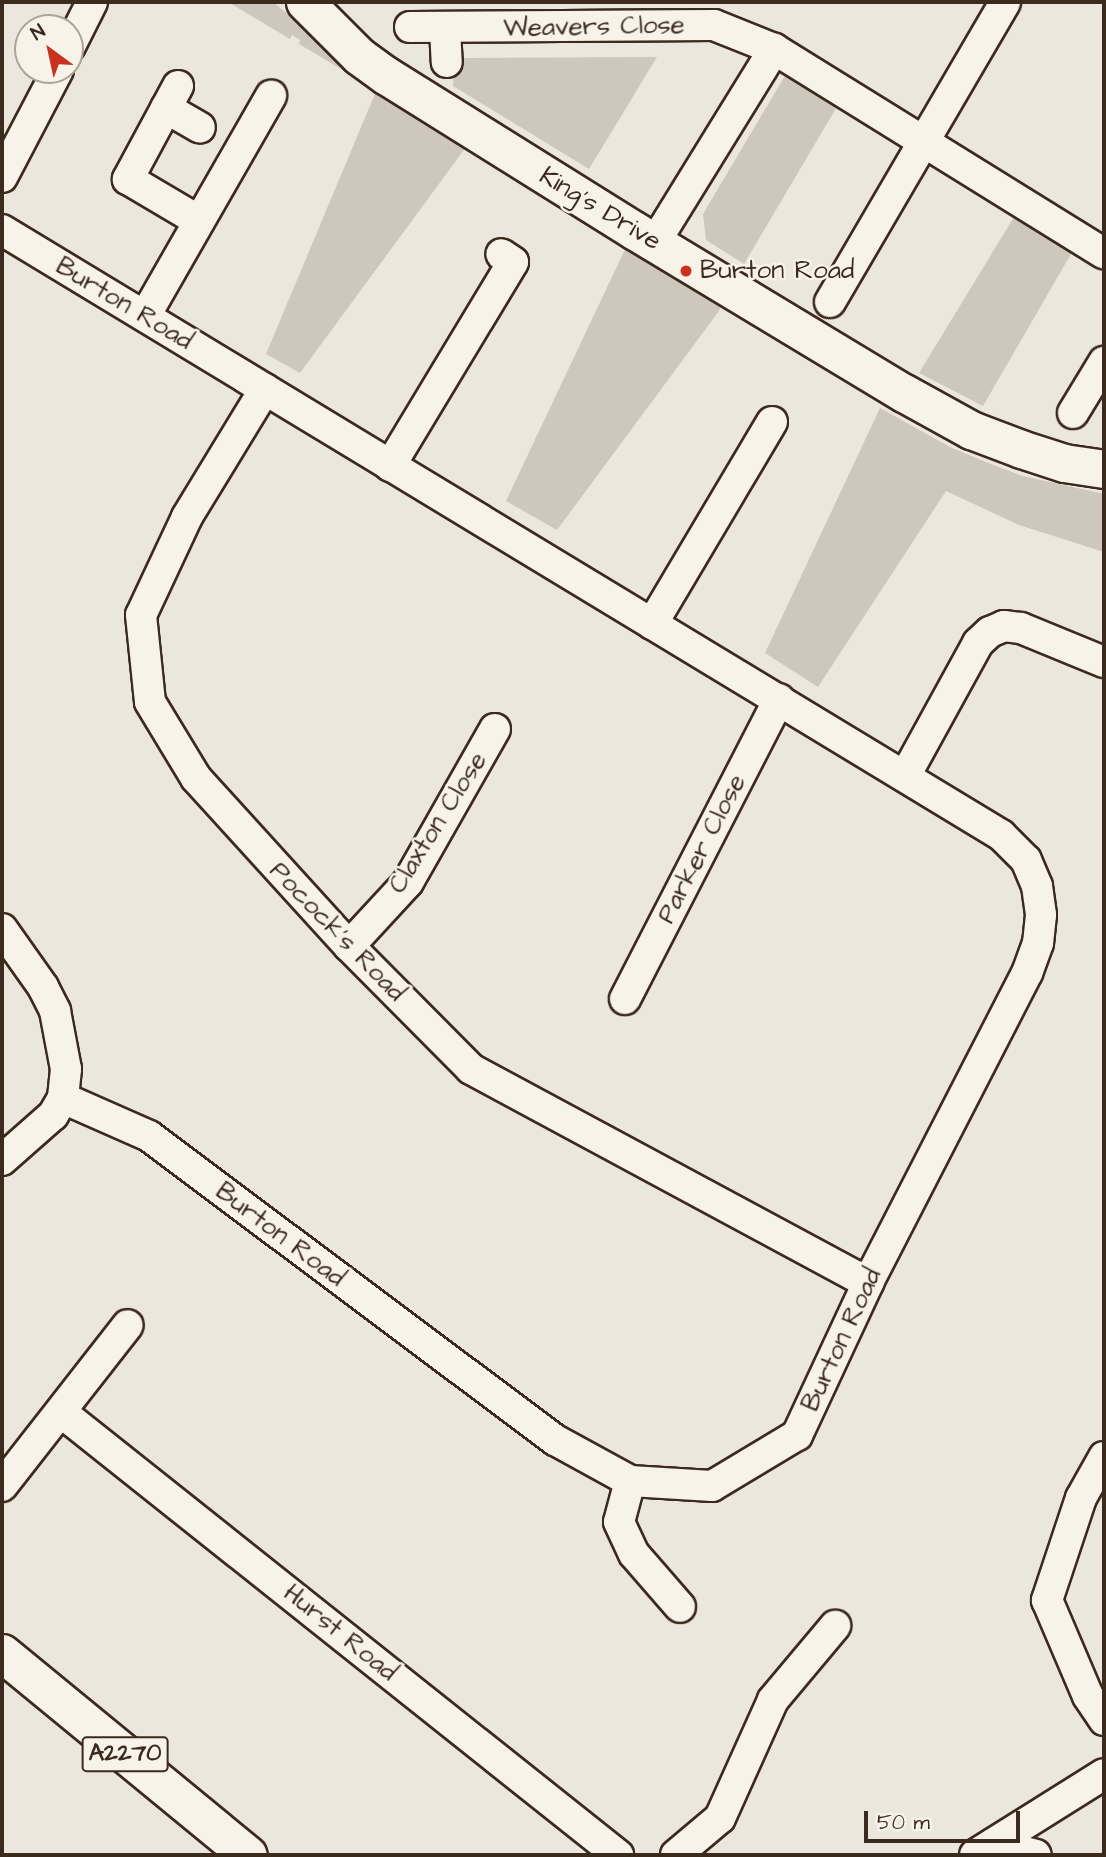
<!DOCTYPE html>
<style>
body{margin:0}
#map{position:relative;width:1106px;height:1857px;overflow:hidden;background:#ece7dc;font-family:"Architects Daughter",sans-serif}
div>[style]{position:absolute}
.green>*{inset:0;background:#cec8bc}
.roads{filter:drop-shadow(2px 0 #3b2a1e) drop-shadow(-2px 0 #3b2a1e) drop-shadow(0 2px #3b2a1e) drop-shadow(0 -2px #3b2a1e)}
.minor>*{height:30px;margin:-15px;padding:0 15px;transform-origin:15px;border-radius:15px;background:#f7f3e8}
.major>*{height:37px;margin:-18.5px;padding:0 18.5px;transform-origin:18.5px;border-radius:18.5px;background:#f7f3e8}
.dots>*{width:19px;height:19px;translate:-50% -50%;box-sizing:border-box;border:4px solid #f7f3e8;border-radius:50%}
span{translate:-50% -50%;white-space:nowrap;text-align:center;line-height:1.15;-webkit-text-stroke:5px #f7f3e8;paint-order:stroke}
.shield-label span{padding:2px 5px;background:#f7f3e8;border:2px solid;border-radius:5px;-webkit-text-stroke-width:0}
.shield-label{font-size:24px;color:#3b2a1e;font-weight:700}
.street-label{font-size:26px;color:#3b2a1e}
.poi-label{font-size:26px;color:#3b2a1e}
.left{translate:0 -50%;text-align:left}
.frame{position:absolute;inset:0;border:4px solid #3b2a1e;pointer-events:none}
.north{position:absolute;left:14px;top:14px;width:70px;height:70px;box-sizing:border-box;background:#f7f3e8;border:2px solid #aca397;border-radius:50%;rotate:327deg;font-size:19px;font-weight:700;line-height:28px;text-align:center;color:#3b2a1e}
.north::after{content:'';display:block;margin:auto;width:24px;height:32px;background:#c8321e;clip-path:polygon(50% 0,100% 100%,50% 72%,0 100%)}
.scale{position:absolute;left:864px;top:1811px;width:156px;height:32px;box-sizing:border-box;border:4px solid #3b2a1e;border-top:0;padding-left:9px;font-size:21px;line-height:24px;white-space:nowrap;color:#3b2a1e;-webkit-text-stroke:5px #f7f3e8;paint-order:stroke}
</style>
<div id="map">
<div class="green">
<i style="clip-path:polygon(228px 2px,273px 2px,359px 73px,356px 78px,299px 44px,300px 40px,292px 35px,290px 39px)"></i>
<i style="clip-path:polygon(657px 57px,589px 169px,453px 86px,455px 58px)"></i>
<i style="clip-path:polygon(786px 74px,838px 105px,744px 264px,706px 240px,703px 214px)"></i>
<i style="clip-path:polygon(377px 89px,469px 143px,300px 373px,266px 354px)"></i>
<i style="clip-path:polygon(1017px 212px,1075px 247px,983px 406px,919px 373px)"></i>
<i style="clip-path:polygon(629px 241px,724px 298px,719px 311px,557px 530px,506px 501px)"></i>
<i style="clip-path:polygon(880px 408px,952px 448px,991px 464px,1023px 476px,1104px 494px,1104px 552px,1019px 525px,946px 491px,818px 687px,765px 653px)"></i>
</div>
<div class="roads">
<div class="minor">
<i style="left:410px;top:27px;width:304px;rotate:-0.4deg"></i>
<i style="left:714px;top:25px;width:65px;rotate:21.8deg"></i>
<i style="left:774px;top:49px;width:388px;rotate:31.8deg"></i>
<i style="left:445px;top:29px;width:33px;rotate:87deg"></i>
<i style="left:70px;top:46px;width:49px;rotate:-63.4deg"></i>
<i style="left:178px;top:86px;width:106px;rotate:118.3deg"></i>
<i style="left:128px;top:179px;width:82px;rotate:30.6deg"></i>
<i style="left:166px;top:108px;width:39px;rotate:30deg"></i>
<i style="left:2px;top:177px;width:121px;rotate:-62.4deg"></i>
<i style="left:2px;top:230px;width:1168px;rotate:31.2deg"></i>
<i style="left:1001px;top:835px;width:35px;rotate:45deg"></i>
<i style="left:1026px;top:860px;width:28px;rotate:67deg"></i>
<i style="left:1037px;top:886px;width:29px;rotate:82deg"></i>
<i style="left:1041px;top:915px;width:28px;rotate:96deg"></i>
<i style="left:1038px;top:943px;width:32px;rotate:110deg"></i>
<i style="left:1027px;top:973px;width:348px;rotate:117.2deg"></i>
<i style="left:868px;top:1283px;width:168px;rotate:115deg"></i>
<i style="left:797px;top:1435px;width:99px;rotate:149deg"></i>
<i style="left:712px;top:1486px;width:82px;rotate:-176.5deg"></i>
<i style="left:630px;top:1481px;width:85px;rotate:-151.3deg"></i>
<i style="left:555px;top:1440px;width:507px;rotate:-143.18deg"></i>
<i style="left:149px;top:1136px;width:94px;rotate:-156.2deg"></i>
<i style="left:655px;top:242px;width:227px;rotate:-58.3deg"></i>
<i style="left:830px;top:302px;width:347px;rotate:-59.7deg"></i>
<i style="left:145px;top:316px;width:254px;rotate:-60.2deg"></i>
<i style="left:265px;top:389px;width:150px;rotate:121.4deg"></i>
<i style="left:187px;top:517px;width:108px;rotate:115.1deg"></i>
<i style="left:141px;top:615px;width:87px;rotate:84.1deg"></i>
<i style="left:150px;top:702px;width:89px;rotate:58.8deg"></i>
<i style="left:196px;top:778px;width:227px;rotate:47.7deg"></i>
<i style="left:349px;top:946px;width:173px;rotate:45.2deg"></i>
<i style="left:471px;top:1069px;width:451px;rotate:28.3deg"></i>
<i style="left:1073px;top:413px;width:60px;rotate:-58.7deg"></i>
<i style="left:390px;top:466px;width:238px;rotate:-58.9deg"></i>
<i style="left:513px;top:262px;width:14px;rotate:-146deg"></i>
<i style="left:652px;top:624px;width:235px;rotate:-59.3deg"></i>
<i style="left:905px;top:776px;width:152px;rotate:-61.2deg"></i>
<i style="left:978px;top:643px;width:16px;rotate:-43deg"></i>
<i style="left:990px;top:632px;width:15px;rotate:-23deg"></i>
<i style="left:1004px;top:626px;width:17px;rotate:7deg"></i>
<i style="left:1021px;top:628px;width:90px;rotate:22.3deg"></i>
<i style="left:2px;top:929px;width:71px;rotate:54.7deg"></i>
<i style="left:43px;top:987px;width:27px;rotate:63deg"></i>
<i style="left:55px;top:1011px;width:59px;rotate:79.3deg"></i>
<i style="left:66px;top:1069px;width:29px;rotate:96deg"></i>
<i style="left:63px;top:1098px;width:20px;rotate:120deg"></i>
<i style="left:53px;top:1115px;width:68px;rotate:138.6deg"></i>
<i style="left:349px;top:946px;width:87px;rotate:-47.3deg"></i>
<i style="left:408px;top:882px;width:176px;rotate:-60.4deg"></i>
<i style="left:625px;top:999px;width:337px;rotate:-62.8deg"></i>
<i style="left:61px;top:1412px;width:712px;rotate:38.5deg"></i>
<i style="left:1104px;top:1457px;width:47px;rotate:119.3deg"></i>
<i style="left:1081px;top:1498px;width:108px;rotate:108.4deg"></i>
<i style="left:1047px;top:1600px;width:104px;rotate:66.9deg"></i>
<i style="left:1088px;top:1696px;width:29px;rotate:56deg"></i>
<i style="left:630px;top:1481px;width:42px;rotate:105deg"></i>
<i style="left:619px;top:1522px;width:35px;rotate:65deg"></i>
<i style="left:634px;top:1554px;width:70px;rotate:49deg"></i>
<i style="left:2px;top:1486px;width:204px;rotate:-52deg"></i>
<i style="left:993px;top:1844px;width:44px;rotate:14.3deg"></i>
<i style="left:676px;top:1855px;width:57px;rotate:-40.1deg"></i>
<i style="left:720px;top:1818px;width:129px;rotate:-65.8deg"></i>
<i style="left:773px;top:1700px;width:97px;rotate:-50deg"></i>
<i style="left:975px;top:1855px;width:152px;rotate:-32.1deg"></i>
</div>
<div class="major">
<i style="left:305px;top:2px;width:76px;rotate:45deg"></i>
<i style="left:359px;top:56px;width:34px;rotate:36deg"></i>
<i style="left:387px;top:76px;width:292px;rotate:32deg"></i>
<i style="left:635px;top:231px;width:314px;rotate:31.1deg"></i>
<i style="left:904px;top:393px;width:77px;rotate:28.9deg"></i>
<i style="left:971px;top:430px;width:53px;rotate:20.8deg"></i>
<i style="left:1021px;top:449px;width:45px;rotate:18deg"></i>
<i style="left:1064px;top:463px;width:40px;rotate:8.5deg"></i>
<i style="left:2px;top:1653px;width:318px;rotate:39.4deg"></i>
</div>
</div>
<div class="dots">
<i style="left:686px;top:271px;background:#c8321e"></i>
</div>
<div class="shield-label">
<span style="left:125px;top:1754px">A2270</span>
</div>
<div class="street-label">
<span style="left:594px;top:27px;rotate:-1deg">Weavers Close</span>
<span style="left:600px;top:209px;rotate:31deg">King's Drive</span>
<span style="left:124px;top:304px;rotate:31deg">Burton Road</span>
<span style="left:438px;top:823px;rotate:-58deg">Claxton Close</span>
<span style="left:702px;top:849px;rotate:-63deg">Parker Close</span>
<span style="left:337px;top:932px;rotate:46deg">Pocock's Road</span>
<span style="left:280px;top:1235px;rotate:37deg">Burton Road</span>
<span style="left:842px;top:1340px;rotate:-65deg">Burton Road</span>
<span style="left:340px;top:1633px;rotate:39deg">Hurst Road</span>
</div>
<div class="poi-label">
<span class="left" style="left:700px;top:271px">Burton Road</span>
</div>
<div class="frame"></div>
<div class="north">N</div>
<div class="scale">50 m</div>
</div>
